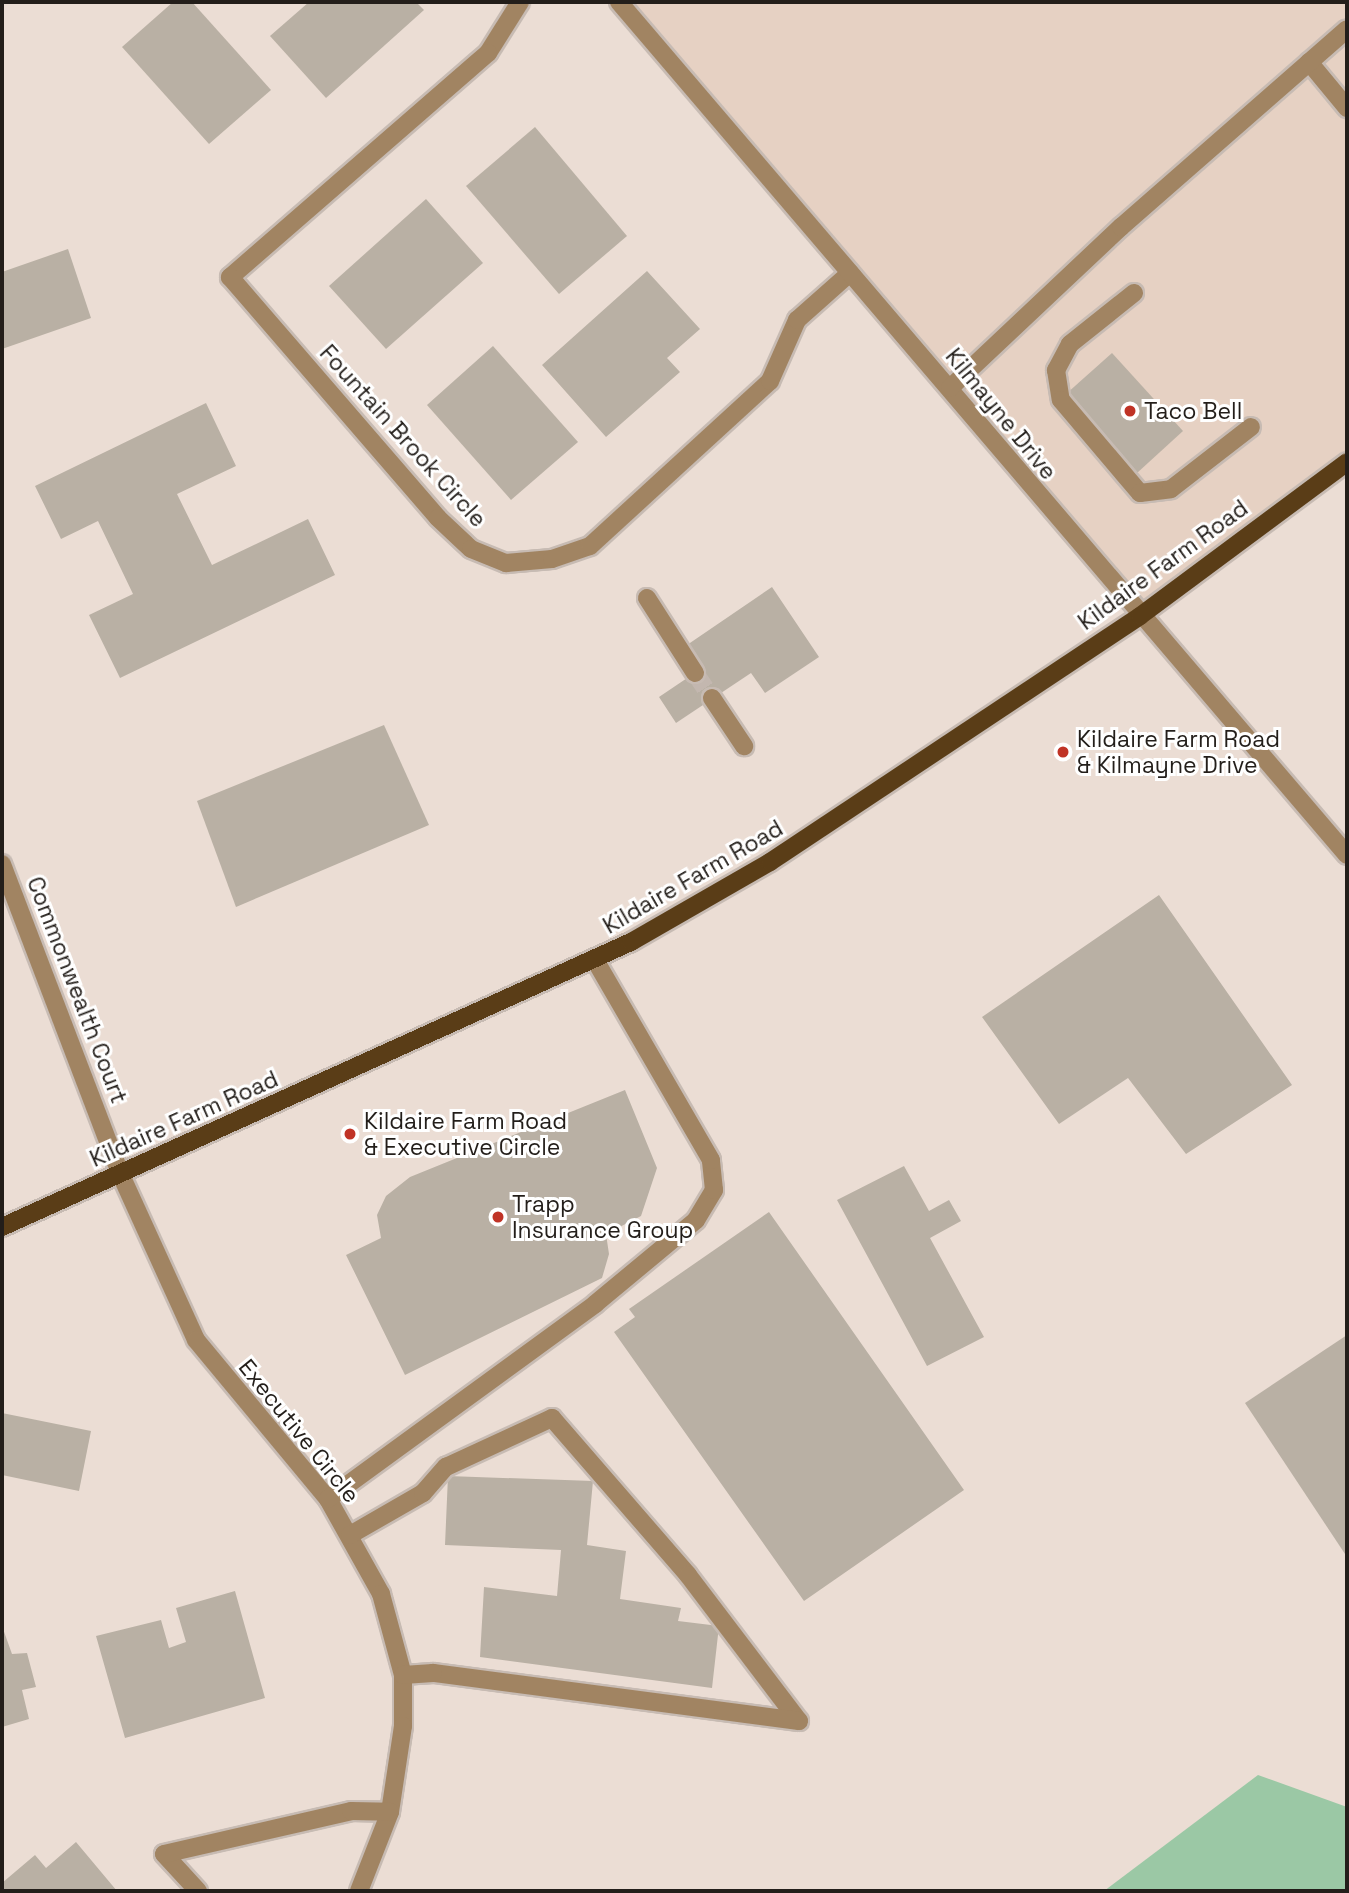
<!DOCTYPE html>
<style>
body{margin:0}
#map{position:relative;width:1349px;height:1893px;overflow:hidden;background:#ebddd4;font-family:"Space Grotesk",sans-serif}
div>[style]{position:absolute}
.built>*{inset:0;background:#e6d1c3}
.green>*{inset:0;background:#9bc8a5}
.building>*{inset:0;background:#b9b0a4}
.minor-tunnel>*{height:18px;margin-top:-9px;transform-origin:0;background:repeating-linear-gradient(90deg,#c3b7af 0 18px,transparent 0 27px)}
.roads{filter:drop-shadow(2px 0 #c7bbb3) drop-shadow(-2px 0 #c7bbb3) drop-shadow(0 2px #c7bbb3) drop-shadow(0 -2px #c7bbb3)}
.minor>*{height:18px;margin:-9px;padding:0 9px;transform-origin:9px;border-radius:9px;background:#a18462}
.major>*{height:18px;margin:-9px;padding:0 9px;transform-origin:9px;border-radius:9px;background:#5a3d17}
.dots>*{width:19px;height:19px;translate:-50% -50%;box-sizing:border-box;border:4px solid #fff;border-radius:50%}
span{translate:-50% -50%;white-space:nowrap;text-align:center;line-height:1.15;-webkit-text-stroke:6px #fff;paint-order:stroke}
.poi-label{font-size:23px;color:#231e1a}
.left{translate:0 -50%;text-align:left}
.street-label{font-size:23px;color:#231e1a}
.frame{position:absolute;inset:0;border:4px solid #231e1a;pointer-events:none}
</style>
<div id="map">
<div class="built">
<i style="clip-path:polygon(619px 2px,1347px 2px,1347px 462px,1140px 616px)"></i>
</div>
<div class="green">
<i style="clip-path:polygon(1258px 1775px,1347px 1807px,1347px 1891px,1104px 1891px)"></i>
</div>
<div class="building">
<i style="clip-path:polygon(173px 2px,192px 2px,271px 90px,209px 144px,122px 47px)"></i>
<i style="clip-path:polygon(309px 2px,416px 2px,424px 10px,326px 98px,270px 36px)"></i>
<i style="clip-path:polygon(535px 127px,627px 236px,559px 294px,466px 186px)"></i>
<i style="clip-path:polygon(426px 199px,483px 263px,386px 349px,329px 286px)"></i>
<i style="clip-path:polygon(68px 249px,91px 318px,2px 349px,2px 272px)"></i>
<i style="clip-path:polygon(647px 271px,700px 329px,667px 358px,680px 372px,606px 437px,542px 365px)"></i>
<i style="clip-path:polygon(493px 346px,578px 442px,511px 500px,427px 405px)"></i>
<i style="clip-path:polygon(1112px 353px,1183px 431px,1137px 473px,1066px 394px)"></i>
<i style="clip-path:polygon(206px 403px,236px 466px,177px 494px,212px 565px,308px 519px,335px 575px,120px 678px,89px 615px,133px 594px,98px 521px,61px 539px,35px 486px)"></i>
<i style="clip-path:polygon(772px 587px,819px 657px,765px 693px,751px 673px,676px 723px,659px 697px,702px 668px,687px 645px)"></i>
<i style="clip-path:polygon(384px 725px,429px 825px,236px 907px,197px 801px)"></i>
<i style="clip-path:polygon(1159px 895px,1292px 1085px,1186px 1154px,1128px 1078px,1059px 1124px,982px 1017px)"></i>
<i style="clip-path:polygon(625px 1090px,657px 1168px,641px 1216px,606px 1234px,609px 1254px,602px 1278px,405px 1375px,346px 1255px,381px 1238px,377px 1215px,386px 1196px,410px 1177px)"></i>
<i style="clip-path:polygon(904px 1166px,929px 1211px,949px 1200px,961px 1221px,930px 1238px,984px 1337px,927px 1366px,837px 1200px)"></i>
<i style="clip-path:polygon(769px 1212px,964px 1490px,804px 1601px,614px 1332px,635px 1317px,629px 1309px)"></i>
<i style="clip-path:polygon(1347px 1335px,1347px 1557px,1245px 1403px)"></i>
<i style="clip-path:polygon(2px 1413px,91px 1431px,79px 1491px,2px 1475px)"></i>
<i style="clip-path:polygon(448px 1476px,593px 1481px,587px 1545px,626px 1551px,620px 1599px,681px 1608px,678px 1621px,719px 1626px,712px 1688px,480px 1657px,484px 1587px,557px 1596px,561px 1550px,445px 1545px)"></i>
<i style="clip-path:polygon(235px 1591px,265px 1698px,125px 1738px,96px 1636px,161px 1620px,169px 1648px,186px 1642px,176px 1608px)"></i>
<i style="clip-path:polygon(2px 1626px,12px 1654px,27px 1653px,36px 1687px,22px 1690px,29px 1719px,2px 1727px)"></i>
<i style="clip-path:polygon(76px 1842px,117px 1891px,2px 1891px,2px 1883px,35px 1855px,46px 1868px)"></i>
</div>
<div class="minor-tunnel">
<i style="left:695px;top:673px;width:30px;rotate:56deg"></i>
</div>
<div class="roads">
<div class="minor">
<i style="left:520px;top:2px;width:60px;rotate:122.1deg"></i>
<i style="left:488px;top:53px;width:342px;rotate:139deg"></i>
<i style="left:230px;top:277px;width:318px;rotate:49.2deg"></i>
<i style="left:438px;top:518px;width:45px;rotate:43.2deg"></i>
<i style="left:471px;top:549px;width:38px;rotate:22deg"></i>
<i style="left:506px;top:563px;width:46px;rotate:-5deg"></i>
<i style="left:552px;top:559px;width:40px;rotate:-18.9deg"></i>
<i style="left:590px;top:546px;width:244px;rotate:-42.5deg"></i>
<i style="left:770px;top:381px;width:67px;rotate:-66.1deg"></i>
<i style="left:797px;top:320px;width:71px;rotate:-41.6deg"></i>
<i style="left:619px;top:2px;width:1121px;rotate:49.52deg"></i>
<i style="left:1309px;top:62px;width:60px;rotate:50.4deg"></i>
<i style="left:1134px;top:293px;width:82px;rotate:141.4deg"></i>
<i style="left:1070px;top:344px;width:30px;rotate:118deg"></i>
<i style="left:1056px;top:370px;width:30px;rotate:81deg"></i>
<i style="left:1061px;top:400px;width:122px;rotate:49.7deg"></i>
<i style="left:1140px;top:493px;width:31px;rotate:-7deg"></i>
<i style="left:1171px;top:489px;width:101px;rotate:-37.8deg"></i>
<i style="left:950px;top:388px;width:235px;rotate:-43.3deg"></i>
<i style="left:1121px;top:227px;width:300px;rotate:-41.2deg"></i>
<i style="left:647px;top:598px;width:89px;rotate:57.4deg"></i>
<i style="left:712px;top:698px;width:58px;rotate:56.3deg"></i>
<i style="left:2px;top:864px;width:331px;rotate:69.1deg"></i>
<i style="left:120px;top:1173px;width:183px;rotate:65.5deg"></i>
<i style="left:196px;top:1340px;width:207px;rotate:50.3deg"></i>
<i style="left:328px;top:1499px;width:109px;rotate:60.8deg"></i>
<i style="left:381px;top:1594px;width:84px;rotate:74.8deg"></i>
<i style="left:403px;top:1675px;width:51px;rotate:90deg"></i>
<i style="left:403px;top:1726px;width:87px;rotate:98.6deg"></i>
<i style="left:390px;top:1812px;width:85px;rotate:111.4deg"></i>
<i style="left:328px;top:1499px;width:331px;rotate:-36.1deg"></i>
<i style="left:595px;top:1304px;width:131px;rotate:-39.7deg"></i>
<i style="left:696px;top:1220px;width:35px;rotate:-59deg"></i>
<i style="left:714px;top:1190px;width:30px;rotate:-96deg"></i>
<i style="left:711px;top:1160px;width:229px;rotate:-120.1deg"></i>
<i style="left:350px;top:1535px;width:84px;rotate:-29.9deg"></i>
<i style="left:423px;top:1493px;width:35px;rotate:-49deg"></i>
<i style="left:446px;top:1467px;width:117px;rotate:-24.8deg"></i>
<i style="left:552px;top:1418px;width:208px;rotate:49.1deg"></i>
<i style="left:688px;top:1575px;width:183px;rotate:52.8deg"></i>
<i style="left:799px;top:1721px;width:369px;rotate:-172.5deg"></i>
<i style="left:433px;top:1673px;width:30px;rotate:176deg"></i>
<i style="left:198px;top:1891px;width:50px;rotate:-132.6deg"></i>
<i style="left:164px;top:1854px;width:192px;rotate:-12.9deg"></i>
<i style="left:351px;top:1811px;width:39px;rotate:1deg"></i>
</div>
<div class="major">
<i style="left:2px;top:1227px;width:691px;rotate:-24.38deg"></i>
<i style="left:631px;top:942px;width:160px;rotate:-29.9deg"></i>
<i style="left:770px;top:862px;width:444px;rotate:-33.6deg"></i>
<i style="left:1140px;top:616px;width:258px;rotate:-36.6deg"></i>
</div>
</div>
<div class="dots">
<i style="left:1130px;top:411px;background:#c03326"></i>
<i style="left:1063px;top:752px;background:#c03326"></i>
<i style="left:350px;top:1134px;background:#c03326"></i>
<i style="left:498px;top:1217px;background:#c03326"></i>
</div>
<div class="poi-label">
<span class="left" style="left:1144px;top:411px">Taco Bell</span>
<span class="left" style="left:1077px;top:752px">Kildaire Farm Road<br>&amp; Kilmayne Drive</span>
<span class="left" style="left:364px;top:1134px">Kildaire Farm Road<br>&amp; Executive Circle</span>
<span class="left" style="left:512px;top:1217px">Trapp<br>Insurance Group</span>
</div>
<div class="street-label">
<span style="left:1001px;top:414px;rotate:51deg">Kilmayne Drive</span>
<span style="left:403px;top:436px;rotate:48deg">Fountain Brook Circle</span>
<span style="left:1163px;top:565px;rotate:-36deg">Kildaire Farm Road</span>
<span style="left:693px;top:877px;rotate:-30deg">Kildaire Farm Road</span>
<span style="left:77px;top:990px;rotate:69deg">Commonwealth Court</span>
<span style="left:184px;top:1119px;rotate:-24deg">Kildaire Farm Road</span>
<span style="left:299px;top:1431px;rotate:51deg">Executive Circle</span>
</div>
<div class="frame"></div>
</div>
